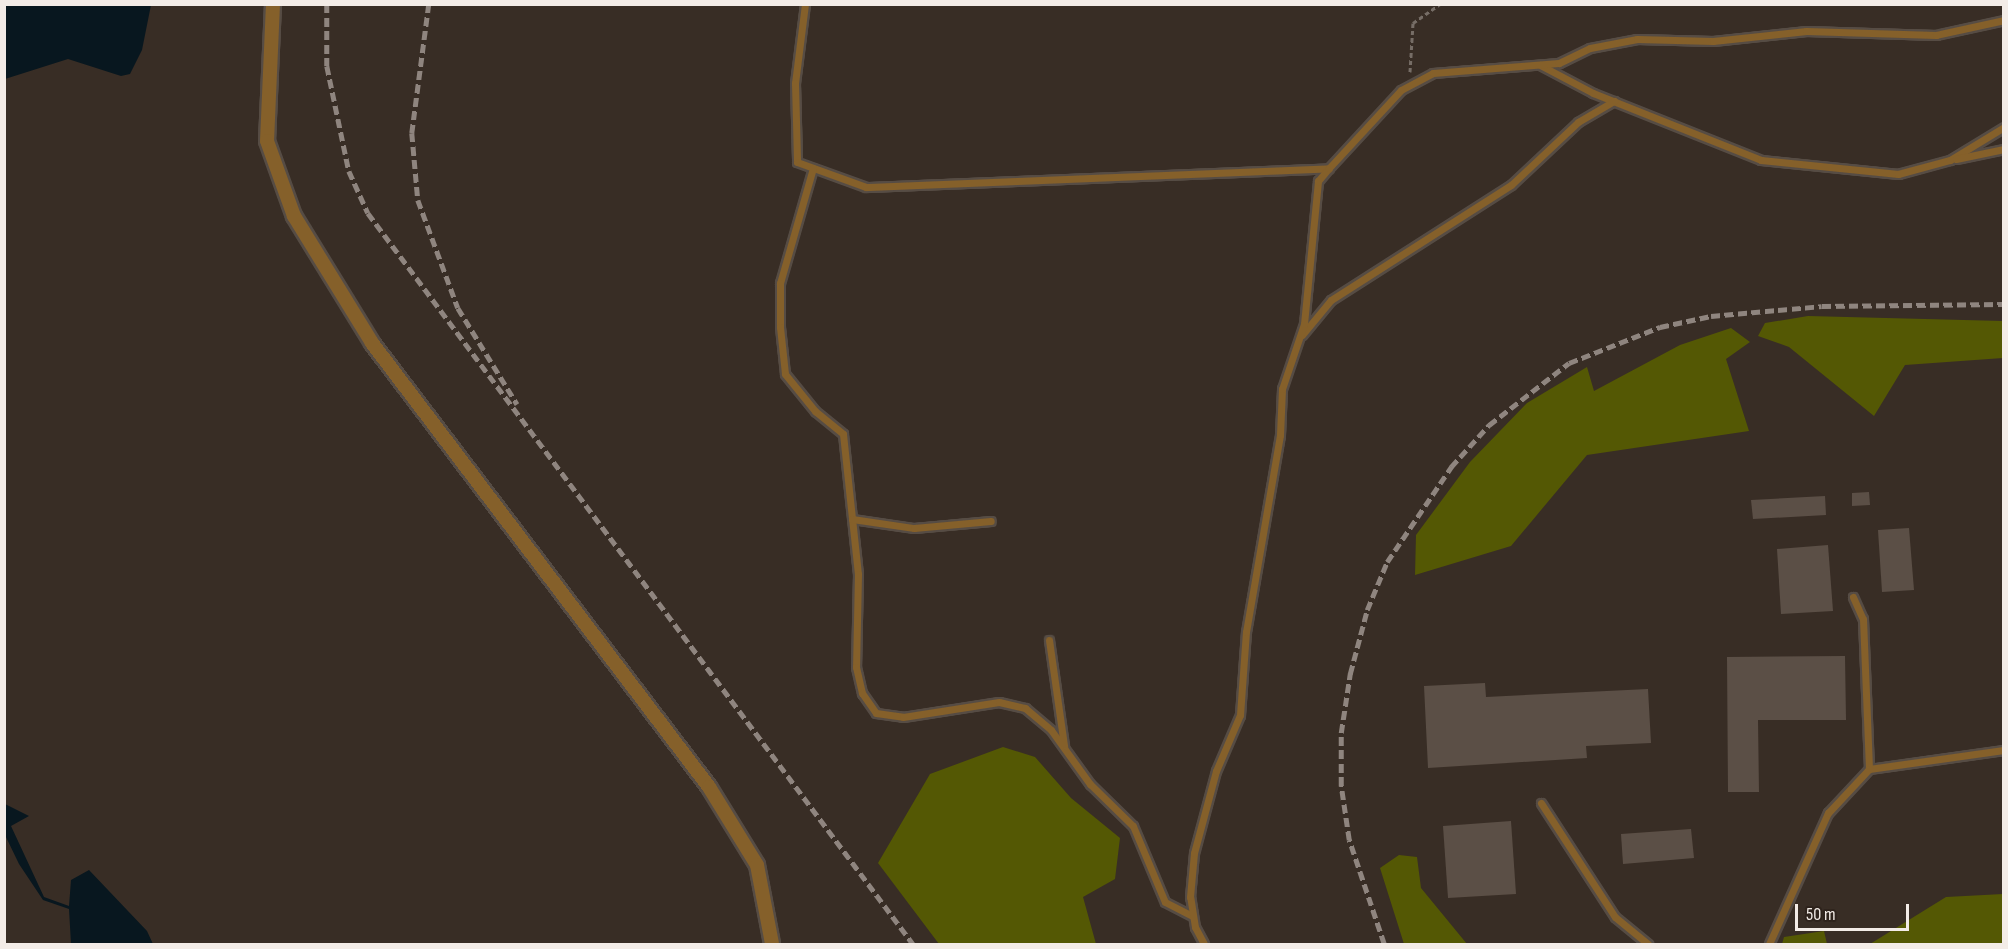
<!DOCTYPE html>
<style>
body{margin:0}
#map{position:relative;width:2008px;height:949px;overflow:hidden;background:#382d25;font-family:"Sofia Sans Condensed",sans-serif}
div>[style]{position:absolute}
.green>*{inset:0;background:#545804}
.water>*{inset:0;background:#08171f}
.building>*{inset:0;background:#5b4f46}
.path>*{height:3px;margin-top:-1.5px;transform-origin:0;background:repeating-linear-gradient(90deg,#766d66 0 4.5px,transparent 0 7.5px)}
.roads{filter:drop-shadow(2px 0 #564c44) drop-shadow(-2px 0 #564c44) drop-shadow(0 2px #564c44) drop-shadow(0 -2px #564c44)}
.lane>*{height:7px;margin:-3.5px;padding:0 3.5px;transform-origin:3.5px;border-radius:3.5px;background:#85602a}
.street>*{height:14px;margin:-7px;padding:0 7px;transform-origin:7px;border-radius:7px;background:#85602a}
.rail>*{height:4.5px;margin-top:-2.25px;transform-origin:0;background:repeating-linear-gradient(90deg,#8f857f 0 9px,transparent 0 13.5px)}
span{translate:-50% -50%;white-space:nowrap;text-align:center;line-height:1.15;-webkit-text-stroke:6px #2e231c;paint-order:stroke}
.frame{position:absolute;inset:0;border:6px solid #f3ece7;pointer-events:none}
.scale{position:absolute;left:1795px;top:904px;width:114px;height:27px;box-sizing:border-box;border:3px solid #f3ece7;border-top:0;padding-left:8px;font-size:18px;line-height:21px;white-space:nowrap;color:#f3ece7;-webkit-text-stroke:4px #2e231c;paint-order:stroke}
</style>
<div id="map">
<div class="green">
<i style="clip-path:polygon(1808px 316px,2003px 321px,2003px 358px,1905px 365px,1874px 416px,1789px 347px,1758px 336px,1765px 323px)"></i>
<i style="clip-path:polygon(1731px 328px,1750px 342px,1726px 359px,1749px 431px,1587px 455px,1511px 546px,1415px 575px,1416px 535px,1470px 462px,1527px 403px,1587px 367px,1594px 391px,1680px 345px)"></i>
<i style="clip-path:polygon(1003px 747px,1035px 757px,1071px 798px,1120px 838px,1115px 879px,1083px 897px,1096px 944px,939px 944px,878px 863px,930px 774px)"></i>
<i style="clip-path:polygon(1399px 855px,1417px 857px,1421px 888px,1467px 944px,1404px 944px,1380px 868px)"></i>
<i style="clip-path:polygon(2003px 894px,2003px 944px,1870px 944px,1946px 897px)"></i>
<i style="clip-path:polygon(1824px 931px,1827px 944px,1782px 944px,1784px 937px)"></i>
</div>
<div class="water">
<i style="clip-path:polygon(4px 5px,5px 4px,151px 5px,142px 50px,130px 74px,121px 76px,68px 59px,5px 79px)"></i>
<i style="clip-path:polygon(5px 804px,29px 816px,11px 826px,44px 897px,69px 906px,71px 880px,89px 870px,147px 931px,153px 944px,71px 944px,69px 909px,43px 900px,19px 864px,5px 835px)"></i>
</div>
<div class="building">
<i style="clip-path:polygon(1869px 492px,1870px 505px,1852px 506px,1852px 493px)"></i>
<i style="clip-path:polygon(1825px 496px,1826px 515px,1753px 519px,1751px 500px)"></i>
<i style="clip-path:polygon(1909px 528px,1914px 590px,1882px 592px,1878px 530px)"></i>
<i style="clip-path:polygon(1828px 545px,1833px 611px,1781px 614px,1777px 549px)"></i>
<i style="clip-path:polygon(1845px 656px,1846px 720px,1758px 720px,1759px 792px,1728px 792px,1727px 657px)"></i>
<i style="clip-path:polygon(1485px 683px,1486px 697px,1648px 689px,1651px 743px,1586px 746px,1587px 758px,1428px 768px,1424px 686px)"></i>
<i style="clip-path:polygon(1511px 821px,1516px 894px,1448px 898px,1443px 826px)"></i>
<i style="clip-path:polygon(1691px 829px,1694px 858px,1623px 864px,1621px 834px)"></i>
</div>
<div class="path">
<i style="left:1410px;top:72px;width:49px;rotate:-86.5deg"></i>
<i style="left:1413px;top:23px;width:33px;rotate:-35deg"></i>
</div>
<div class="roads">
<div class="lane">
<i style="left:805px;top:4px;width:80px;rotate:97.2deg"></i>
<i style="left:795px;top:83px;width:79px;rotate:88.5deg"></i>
<i style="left:797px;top:162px;width:73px;rotate:19.9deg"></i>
<i style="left:866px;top:187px;width:463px;rotate:-2.3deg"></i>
<i style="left:1540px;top:65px;width:60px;rotate:27.8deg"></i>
<i style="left:1593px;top:93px;width:181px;rotate:21.7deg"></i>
<i style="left:1761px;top:160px;width:138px;rotate:5.8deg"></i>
<i style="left:1898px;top:174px;width:54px;rotate:-15.1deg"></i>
<i style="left:1950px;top:160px;width:63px;rotate:-31.4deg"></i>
<i style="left:1956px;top:159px;width:49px;rotate:-11.8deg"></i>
<i style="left:813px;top:168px;width:120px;rotate:106deg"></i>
<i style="left:780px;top:283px;width:44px;rotate:90deg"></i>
<i style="left:780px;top:327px;width:47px;rotate:83.9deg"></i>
<i style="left:785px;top:374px;width:48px;rotate:51deg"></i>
<i style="left:815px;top:411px;width:36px;rotate:39deg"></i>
<i style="left:843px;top:434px;width:141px;rotate:83.9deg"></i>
<i style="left:858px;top:574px;width:93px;rotate:91.2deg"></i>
<i style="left:856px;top:667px;width:27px;rotate:77deg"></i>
<i style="left:862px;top:693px;width:24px;rotate:55deg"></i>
<i style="left:876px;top:713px;width:27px;rotate:8deg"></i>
<i style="left:903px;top:717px;width:97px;rotate:-8.9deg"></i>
<i style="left:999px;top:702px;width:27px;rotate:13deg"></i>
<i style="left:1025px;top:708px;width:34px;rotate:40deg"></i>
<i style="left:1051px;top:730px;width:67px;rotate:54.2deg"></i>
<i style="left:1090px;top:784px;width:60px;rotate:44.3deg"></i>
<i style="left:1133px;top:826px;width:82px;rotate:67.2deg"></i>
<i style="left:1165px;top:902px;width:31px;rotate:27deg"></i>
<i style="left:1302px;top:335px;width:45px;rotate:-50.4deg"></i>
<i style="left:1331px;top:300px;width:214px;rotate:-32.6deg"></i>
<i style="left:1511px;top:185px;width:92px;rotate:-43.2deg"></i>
<i style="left:1578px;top:122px;width:42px;rotate:-30.3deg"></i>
<i style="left:852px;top:519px;width:63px;rotate:8.3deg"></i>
<i style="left:914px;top:528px;width:77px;rotate:-5.2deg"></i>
<i style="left:1853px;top:597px;width:24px;rotate:66deg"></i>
<i style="left:1863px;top:619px;width:150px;rotate:87.7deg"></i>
<i style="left:1049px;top:640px;width:107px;rotate:81.9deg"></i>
<i style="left:1541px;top:803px;width:136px;rotate:57deg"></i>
<i style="left:1615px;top:917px;width:43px;rotate:39.3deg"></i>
<i style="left:1204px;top:944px;width:19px;rotate:-118deg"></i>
<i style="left:1195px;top:927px;width:30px;rotate:-99deg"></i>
<i style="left:1190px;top:897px;width:44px;rotate:-84.8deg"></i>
<i style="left:1194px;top:853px;width:85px;rotate:-75deg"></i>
<i style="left:1216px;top:771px;width:61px;rotate:-66.8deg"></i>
<i style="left:1240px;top:715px;width:83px;rotate:-85.9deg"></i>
<i style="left:1246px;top:632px;width:200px;rotate:-80.2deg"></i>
<i style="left:1280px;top:435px;width:46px;rotate:-87.5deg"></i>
<i style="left:1282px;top:389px;width:69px;rotate:-71.3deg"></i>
<i style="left:1304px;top:324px;width:144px;rotate:-84.4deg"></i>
<i style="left:1318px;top:181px;width:17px;rotate:-50deg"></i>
<i style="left:1329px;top:168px;width:106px;rotate:-47.3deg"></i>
<i style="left:1401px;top:90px;width:36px;rotate:-28deg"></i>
<i style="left:1433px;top:73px;width:126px;rotate:-4.5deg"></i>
<i style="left:1559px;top:63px;width:34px;rotate:-26deg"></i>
<i style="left:1590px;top:48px;width:48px;rotate:-10.8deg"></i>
<i style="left:1637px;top:39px;width:76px;rotate:1.5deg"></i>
<i style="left:1713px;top:41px;width:94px;rotate:-6.1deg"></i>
<i style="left:1806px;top:31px;width:130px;rotate:1.8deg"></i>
<i style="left:1936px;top:35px;width:70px;rotate:-12.4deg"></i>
<i style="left:1769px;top:944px;width:144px;rotate:-65.8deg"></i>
<i style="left:1828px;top:813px;width:60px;rotate:-47deg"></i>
<i style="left:1869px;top:769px;width:136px;rotate:-8deg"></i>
</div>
<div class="street">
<i style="left:273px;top:4px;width:137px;rotate:92.5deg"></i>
<i style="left:267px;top:141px;width:80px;rotate:70.2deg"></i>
<i style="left:294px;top:216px;width:149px;rotate:58.4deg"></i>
<i style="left:372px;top:343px;width:557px;rotate:52.8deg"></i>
<i style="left:709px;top:787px;width:92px;rotate:58.4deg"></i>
<i style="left:757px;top:865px;width:80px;rotate:79.2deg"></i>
</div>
</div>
<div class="rail">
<i style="left:327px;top:4px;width:62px;rotate:90deg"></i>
<i style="left:327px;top:66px;width:107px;rotate:78.2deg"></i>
<i style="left:349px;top:171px;width:46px;rotate:65.7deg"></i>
<i style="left:368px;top:213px;width:912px;rotate:53.29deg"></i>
<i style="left:429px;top:4px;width:130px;rotate:97.5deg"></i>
<i style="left:412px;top:133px;width:67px;rotate:84.9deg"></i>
<i style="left:418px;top:200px;width:115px;rotate:69.7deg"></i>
<i style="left:458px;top:308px;width:113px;rotate:58.4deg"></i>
<i style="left:1384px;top:944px;width:110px;rotate:-108.6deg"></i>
<i style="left:1349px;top:840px;width:55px;rotate:-98.4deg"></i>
<i style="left:1341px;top:786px;width:53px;rotate:-90deg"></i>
<i style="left:1341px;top:733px;width:60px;rotate:-81.3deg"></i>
<i style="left:1350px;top:674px;width:66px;rotate:-75.1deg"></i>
<i style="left:1367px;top:610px;width:52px;rotate:-67.4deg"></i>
<i style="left:1387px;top:562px;width:115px;rotate:-56deg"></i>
<i style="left:1451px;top:467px;width:57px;rotate:-47.9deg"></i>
<i style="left:1489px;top:425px;width:101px;rotate:-37.8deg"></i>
<i style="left:1569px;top:363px;width:98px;rotate:-21.6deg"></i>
<i style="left:1660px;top:327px;width:52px;rotate:-12.2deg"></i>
<i style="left:1711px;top:316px;width:111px;rotate:-5.1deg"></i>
<i style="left:1822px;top:306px;width:182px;rotate:-0.6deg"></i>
</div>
<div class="frame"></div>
<div class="scale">50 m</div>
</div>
